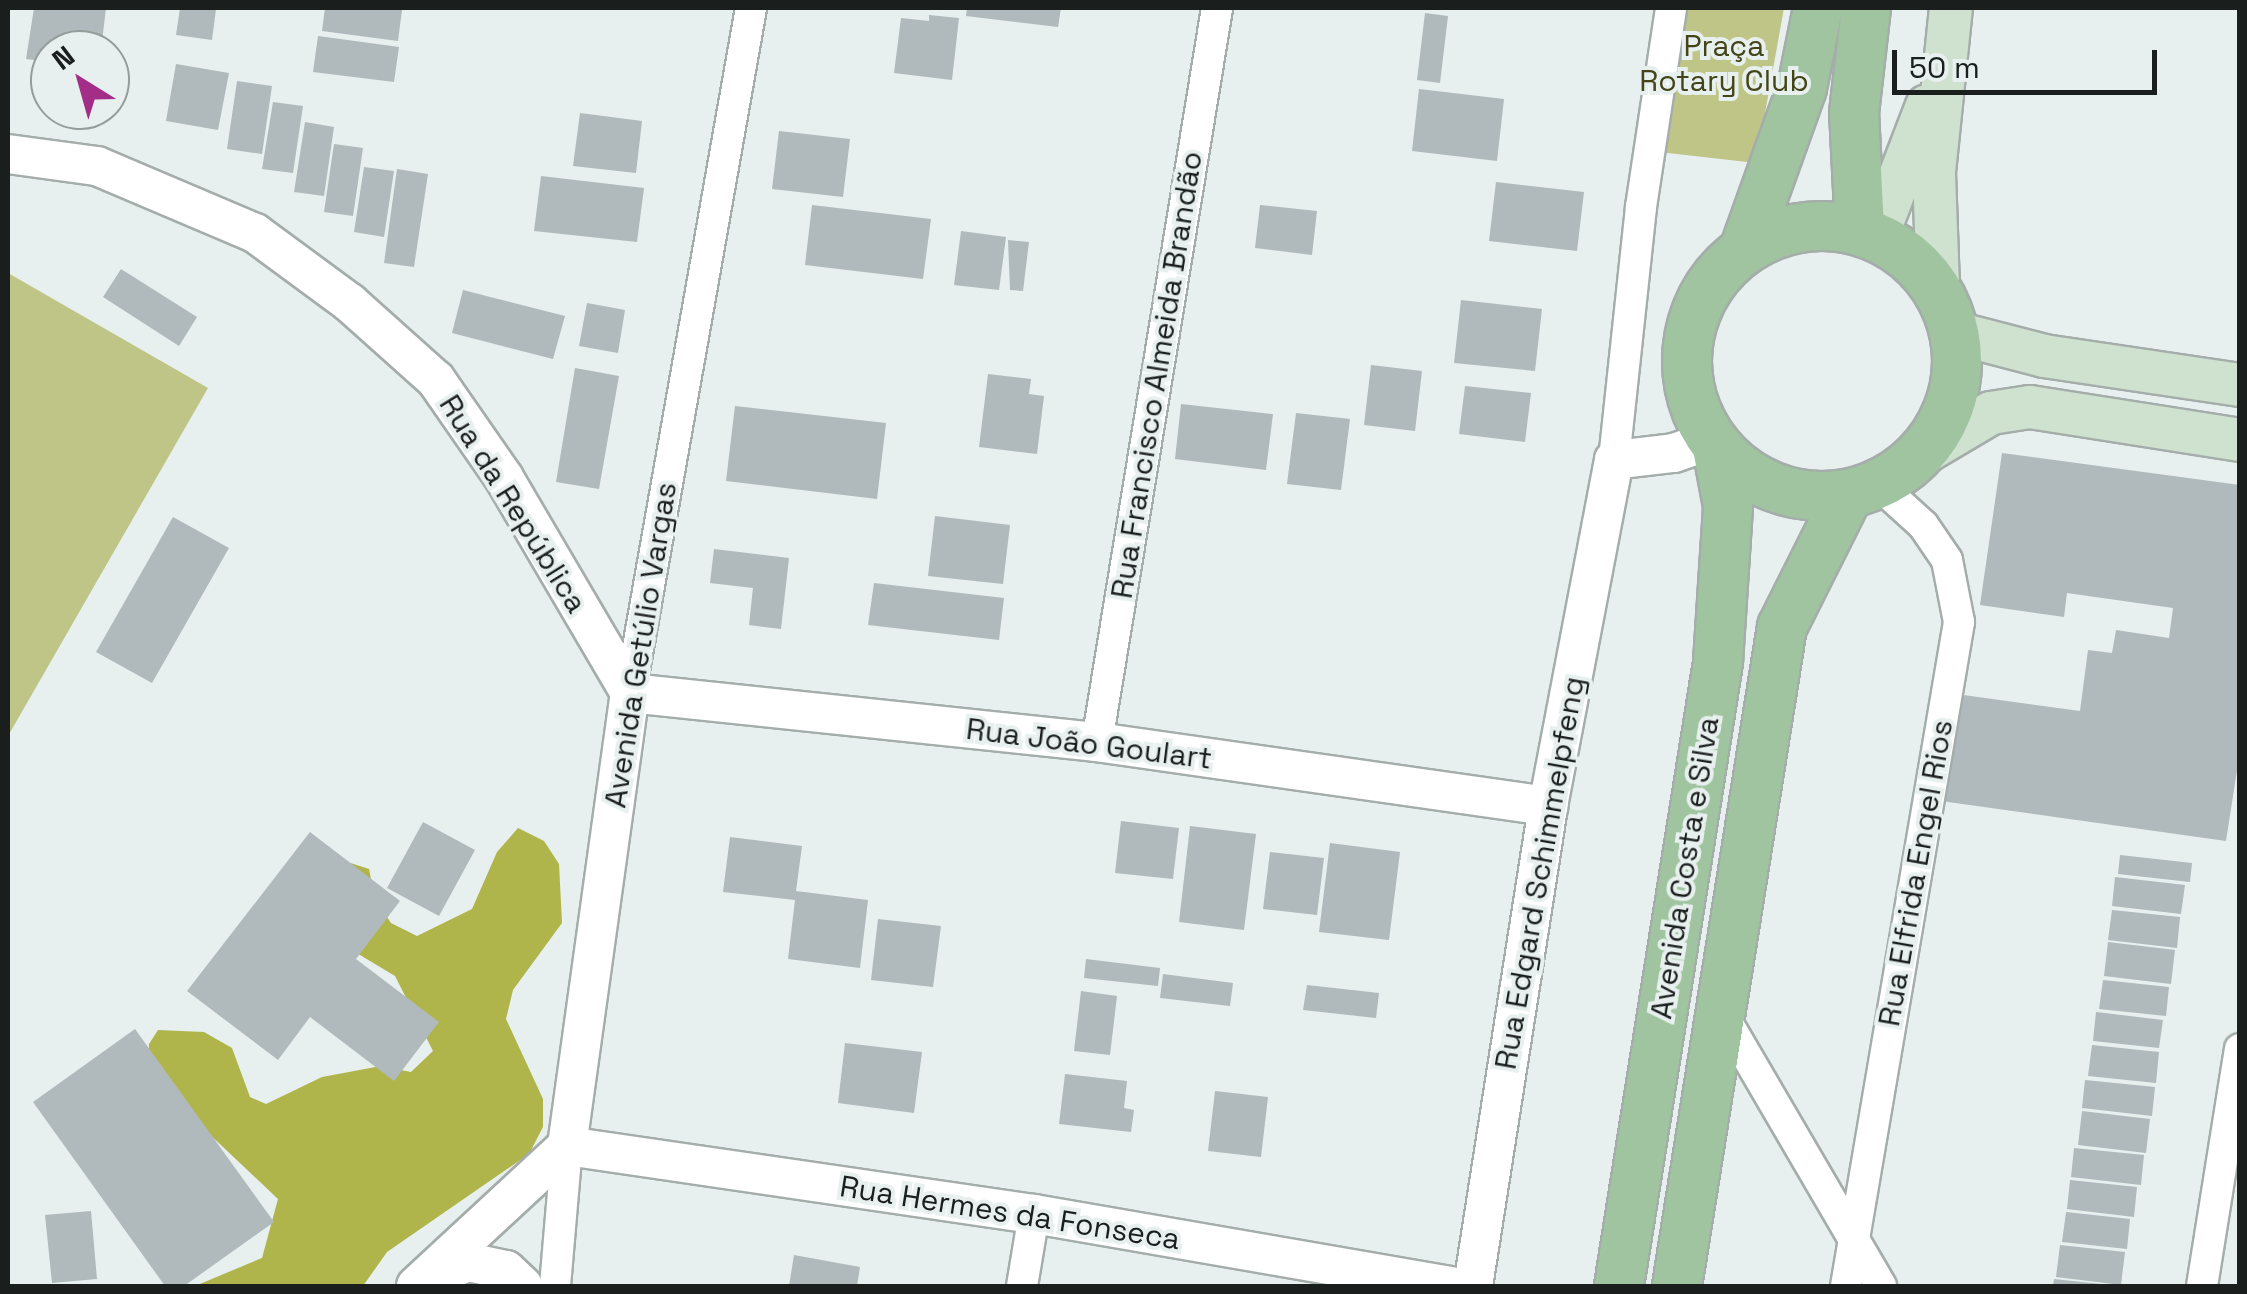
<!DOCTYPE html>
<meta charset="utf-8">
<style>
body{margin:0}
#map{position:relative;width:2247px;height:1294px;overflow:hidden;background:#e7f0ee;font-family:"Space Grotesk",sans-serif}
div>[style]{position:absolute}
.green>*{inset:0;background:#bfc487}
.forest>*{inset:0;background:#afb44b}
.building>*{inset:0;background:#b0b9bb}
.roads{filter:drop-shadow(2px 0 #a4adaa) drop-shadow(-2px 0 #a4adaa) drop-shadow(0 2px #a4adaa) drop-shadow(0 -2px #a4adaa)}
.minor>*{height:30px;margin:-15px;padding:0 15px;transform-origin:15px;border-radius:15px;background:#fff}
.tertiary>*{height:38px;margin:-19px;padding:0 19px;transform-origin:19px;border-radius:19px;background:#fff}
.secondary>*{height:42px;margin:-21px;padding:0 21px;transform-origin:21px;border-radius:21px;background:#cfe1cf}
.primary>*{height:48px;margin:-24px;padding:0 24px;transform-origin:24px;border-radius:24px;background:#a0c49f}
.primary>.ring{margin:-24px;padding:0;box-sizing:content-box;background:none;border:48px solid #a0c49f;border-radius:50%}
span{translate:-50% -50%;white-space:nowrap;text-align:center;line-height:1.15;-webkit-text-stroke:8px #e7f0ee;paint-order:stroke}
.park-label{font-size:30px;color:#434519}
.street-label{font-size:30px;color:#1a1e1d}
.frame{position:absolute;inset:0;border:10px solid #1a1e1d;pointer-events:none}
.north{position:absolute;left:30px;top:30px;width:100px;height:100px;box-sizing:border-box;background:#e7f0ee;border:2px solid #959c9a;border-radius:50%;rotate:323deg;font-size:28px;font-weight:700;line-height:40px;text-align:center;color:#1a1e1d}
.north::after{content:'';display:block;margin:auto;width:35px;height:45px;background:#a32e88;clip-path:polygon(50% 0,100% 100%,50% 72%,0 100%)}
.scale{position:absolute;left:1892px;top:50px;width:265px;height:45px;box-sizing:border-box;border:5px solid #1a1e1d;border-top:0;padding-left:12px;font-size:30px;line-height:35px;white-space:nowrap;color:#1a1e1d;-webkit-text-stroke:8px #e7f0ee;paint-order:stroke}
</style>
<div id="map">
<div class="green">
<i style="clip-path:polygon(1684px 8px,1784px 8px,1756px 163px,1659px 152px)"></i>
<i style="clip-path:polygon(8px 273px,208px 388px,8px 736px)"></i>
</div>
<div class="forest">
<i style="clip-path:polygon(518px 828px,544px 841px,559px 864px,562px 923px,513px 990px,506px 1019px,543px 1099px,543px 1127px,529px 1154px,387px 1252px,363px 1286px,195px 1286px,262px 1258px,278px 1199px,148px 1076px,149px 1044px,158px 1030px,204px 1032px,232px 1048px,250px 1097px,266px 1104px,322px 1077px,381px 1066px,411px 1072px,433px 1051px,395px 976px,320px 931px,341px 860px,369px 869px,375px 899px,391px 923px,417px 936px,472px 909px,497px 852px)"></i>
</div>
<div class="building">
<i style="clip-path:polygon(34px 8px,106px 8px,101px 50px,50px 50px,50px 62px,26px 59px)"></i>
<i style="clip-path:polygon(180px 8px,216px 9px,212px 40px,176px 35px)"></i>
<i style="clip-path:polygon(325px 8px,402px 10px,398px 41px,322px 31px)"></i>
<i style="clip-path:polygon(967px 8px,1061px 8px,1058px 27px,966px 16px)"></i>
<i style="clip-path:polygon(1425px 13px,1448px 16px,1440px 83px,1417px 80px)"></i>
<i style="clip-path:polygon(929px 15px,959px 18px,952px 80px,894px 73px,901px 18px,929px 21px)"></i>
<i style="clip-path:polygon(318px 36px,399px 47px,394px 82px,313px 72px)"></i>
<i style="clip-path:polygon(176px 64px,229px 73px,218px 130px,166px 121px)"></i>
<i style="clip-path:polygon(237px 81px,272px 86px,262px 154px,227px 149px)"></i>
<i style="clip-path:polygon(1419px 89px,1504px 99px,1497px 161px,1412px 151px)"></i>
<i style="clip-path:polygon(273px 102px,303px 106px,293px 173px,262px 169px)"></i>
<i style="clip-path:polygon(580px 113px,642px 121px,636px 173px,573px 166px)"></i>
<i style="clip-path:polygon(305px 122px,334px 127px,324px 196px,294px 192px)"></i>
<i style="clip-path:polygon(779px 131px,850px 139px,843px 197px,772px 189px)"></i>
<i style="clip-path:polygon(334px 144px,363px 148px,353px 216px,324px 212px)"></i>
<i style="clip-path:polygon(364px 167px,394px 171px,384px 237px,354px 232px)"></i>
<i style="clip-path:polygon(397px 169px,428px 174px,414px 267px,384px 263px)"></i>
<i style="clip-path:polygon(541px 176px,644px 188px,637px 242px,534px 231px)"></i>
<i style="clip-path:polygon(1496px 182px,1584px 192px,1577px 251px,1489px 241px)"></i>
<i style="clip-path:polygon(812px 205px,931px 219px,923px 279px,805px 265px)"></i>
<i style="clip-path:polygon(1260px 205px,1317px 211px,1312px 255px,1255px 248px)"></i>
<i style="clip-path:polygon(961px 231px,1006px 237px,999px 290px,954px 285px)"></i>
<i style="clip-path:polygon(1008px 240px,1029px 242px,1023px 291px,1010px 290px)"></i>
<i style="clip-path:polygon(121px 269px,197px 317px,179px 346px,103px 297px)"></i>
<i style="clip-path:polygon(463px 290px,565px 316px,553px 359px,452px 333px)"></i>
<i style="clip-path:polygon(1461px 300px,1542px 309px,1535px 371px,1454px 363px)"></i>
<i style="clip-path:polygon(587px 303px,625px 310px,618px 353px,579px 346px)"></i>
<i style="clip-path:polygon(1371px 365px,1422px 371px,1415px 431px,1364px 425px)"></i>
<i style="clip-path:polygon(575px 368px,619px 376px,599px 489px,556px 482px)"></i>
<i style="clip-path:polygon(988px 374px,1031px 379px,1029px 394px,1044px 396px,1037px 454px,979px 447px)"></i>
<i style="clip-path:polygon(1465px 386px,1531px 393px,1525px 442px,1459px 434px)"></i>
<i style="clip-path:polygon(1181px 404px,1273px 414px,1266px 470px,1175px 459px)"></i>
<i style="clip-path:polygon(735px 406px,886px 423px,877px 499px,726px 481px)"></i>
<i style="clip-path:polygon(1296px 413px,1350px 419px,1341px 490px,1287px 484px)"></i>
<i style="clip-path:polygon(2002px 453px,2240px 485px,2240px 751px,2226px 841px,1941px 801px,1956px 694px,2080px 711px,2088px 650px,2112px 653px,2116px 630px,2169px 638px,2173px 608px,2067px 593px,2064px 617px,1980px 605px)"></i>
<i style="clip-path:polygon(935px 516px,1010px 525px,1003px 584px,928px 576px)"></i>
<i style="clip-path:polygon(173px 517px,229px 548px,152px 683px,96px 652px)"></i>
<i style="clip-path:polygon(714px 549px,789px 558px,781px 629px,749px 625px,753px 588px,710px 583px)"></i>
<i style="clip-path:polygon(874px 583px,1004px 598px,999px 640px,868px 625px)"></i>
<i style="clip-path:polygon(1121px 821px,1179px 828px,1173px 879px,1115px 873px)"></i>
<i style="clip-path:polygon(423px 822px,475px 850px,439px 916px,387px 888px)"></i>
<i style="clip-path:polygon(1190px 826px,1256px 834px,1244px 930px,1179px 922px)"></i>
<i style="clip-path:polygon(310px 832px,400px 901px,356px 959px,439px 1022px,394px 1081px,310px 1017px,278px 1060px,187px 991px)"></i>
<i style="clip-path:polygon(730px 837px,802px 846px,796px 891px,868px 900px,860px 968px,788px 959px,795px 900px,723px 892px)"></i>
<i style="clip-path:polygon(1330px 843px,1400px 852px,1389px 940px,1319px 932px)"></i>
<i style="clip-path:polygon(1270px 852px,1324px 858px,1317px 915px,1263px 909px)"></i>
<i style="clip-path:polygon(2120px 855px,2192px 863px,2190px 882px,2118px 874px)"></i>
<i style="clip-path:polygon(2115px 877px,2185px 885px,2181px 914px,2112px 906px)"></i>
<i style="clip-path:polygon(2112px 910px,2180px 917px,2177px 948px,2108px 940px)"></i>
<i style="clip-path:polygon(878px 919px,941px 926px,933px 987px,871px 980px)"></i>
<i style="clip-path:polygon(2108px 942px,2175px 950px,2171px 984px,2104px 976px)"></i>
<i style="clip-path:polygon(1086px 959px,1160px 968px,1158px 986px,1084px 978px)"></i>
<i style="clip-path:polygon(1163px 974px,1233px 983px,1230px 1006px,1160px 998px)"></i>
<i style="clip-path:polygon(2103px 980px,2169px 987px,2166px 1016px,2099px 1009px)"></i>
<i style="clip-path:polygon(1307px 985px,1379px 993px,1376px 1018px,1303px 1010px)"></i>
<i style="clip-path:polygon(1081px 991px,1117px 996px,1110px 1055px,1074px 1051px)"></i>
<i style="clip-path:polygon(2096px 1012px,2163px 1020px,2159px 1048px,2093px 1041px)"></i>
<i style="clip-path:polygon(135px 1029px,274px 1222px,184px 1286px,165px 1286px,33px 1102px)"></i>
<i style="clip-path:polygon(845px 1043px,922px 1052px,914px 1113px,838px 1103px)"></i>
<i style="clip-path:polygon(2092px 1045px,2159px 1052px,2156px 1083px,2088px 1076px)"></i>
<i style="clip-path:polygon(1065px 1074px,1127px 1081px,1124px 1108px,1134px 1110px,1131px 1132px,1059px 1124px)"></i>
<i style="clip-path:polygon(2085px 1080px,2155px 1087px,2152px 1116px,2082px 1108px)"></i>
<i style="clip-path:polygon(1215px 1091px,1268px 1097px,1261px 1157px,1208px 1151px)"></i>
<i style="clip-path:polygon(2082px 1111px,2150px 1119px,2146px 1153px,2078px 1145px)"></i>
<i style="clip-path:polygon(2074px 1148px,2144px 1155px,2141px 1185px,2071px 1177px)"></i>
<i style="clip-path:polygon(2070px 1180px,2137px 1187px,2134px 1217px,2067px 1209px)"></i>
<i style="clip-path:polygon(91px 1211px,97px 1279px,52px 1283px,45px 1215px)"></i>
<i style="clip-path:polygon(2066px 1212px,2130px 1219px,2127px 1249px,2062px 1242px)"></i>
<i style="clip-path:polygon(2060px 1245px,2125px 1252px,2121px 1285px,2056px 1277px)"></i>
<i style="clip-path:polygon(794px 1255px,860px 1267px,857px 1286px,789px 1286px)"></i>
<i style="clip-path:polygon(2054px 1279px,2101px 1284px,2101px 1286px,2053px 1286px)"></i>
</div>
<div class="roads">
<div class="minor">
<i style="left:1614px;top:460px;width:254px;rotate:-83.9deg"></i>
<i style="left:1641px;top:207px;width:201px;rotate:-81.4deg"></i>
<i style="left:630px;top:693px;width:696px;rotate:-79.98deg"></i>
<i style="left:1097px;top:742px;width:744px;rotate:-80.71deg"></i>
<i style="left:1721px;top:1012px;width:317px;rotate:59.7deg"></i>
<i style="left:555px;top:1286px;width:141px;rotate:-85.1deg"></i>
<i style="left:1022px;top:1286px;width:73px;rotate:-80.5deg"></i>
<i style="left:1846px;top:1286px;width:674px;rotate:-80.34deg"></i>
<i style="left:1959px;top:622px;width:63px;rotate:-101deg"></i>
<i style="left:1947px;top:560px;width:42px;rotate:-124.4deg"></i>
<i style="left:1923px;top:525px;width:59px;rotate:-137.7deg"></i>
<i style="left:2202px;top:1286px;width:240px;rotate:-80.9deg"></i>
</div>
<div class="tertiary">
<i style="left:8px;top:154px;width:90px;rotate:7.7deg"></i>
<i style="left:97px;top:166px;width:172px;rotate:23deg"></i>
<i style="left:255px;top:233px;width:118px;rotate:36.4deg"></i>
<i style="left:350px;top:303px;width:115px;rotate:41.8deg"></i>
<i style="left:436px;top:380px;width:119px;rotate:55.2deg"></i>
<i style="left:504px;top:478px;width:249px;rotate:59.6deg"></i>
<i style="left:630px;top:693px;width:470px;rotate:6deg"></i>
<i style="left:1097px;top:742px;width:456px;rotate:8.1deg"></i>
<i style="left:567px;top:1146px;width:472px;rotate:8.3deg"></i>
<i style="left:1034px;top:1214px;width:424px;rotate:9.8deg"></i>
<i style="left:567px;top:1146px;width:457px;rotate:-82.1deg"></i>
<i style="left:431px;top:1277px;width:40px;rotate:-22deg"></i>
<i style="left:468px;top:1262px;width:39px;rotate:12deg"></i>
<i style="left:506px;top:1270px;width:23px;rotate:43deg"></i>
<i style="left:416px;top:1286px;width:206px;rotate:-42.8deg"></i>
<i style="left:1473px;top:1286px;width:486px;rotate:-81.1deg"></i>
<i style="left:1548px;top:806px;width:352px;rotate:-79.2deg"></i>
<i style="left:1614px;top:460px;width:60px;rotate:-6.7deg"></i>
<i style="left:1674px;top:453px;width:39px;rotate:-19deg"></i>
</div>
<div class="secondary">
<i style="left:1877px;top:236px;width:139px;rotate:-69deg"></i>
<i style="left:1938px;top:287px;width:115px;rotate:-92deg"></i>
<i style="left:1934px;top:172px;width:165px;rotate:-84.1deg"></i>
<i style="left:1956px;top:333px;width:91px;rotate:14.6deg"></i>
<i style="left:2044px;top:356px;width:198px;rotate:8.4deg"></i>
<i style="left:1922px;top:454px;width:80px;rotate:-30.7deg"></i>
<i style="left:1991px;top:413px;width:39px;rotate:-9deg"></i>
<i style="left:2030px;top:407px;width:213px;rotate:8.9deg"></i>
</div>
<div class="primary">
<i class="ring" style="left:1687px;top:226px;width:222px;height:222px"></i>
<i style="left:1860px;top:230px;width:117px;rotate:-92.9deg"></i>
<i style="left:1854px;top:113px;width:106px;rotate:-83.5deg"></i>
<i style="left:1744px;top:250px;width:172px;rotate:-70.3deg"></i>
<i style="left:1802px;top:88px;width:82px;rotate:-78.7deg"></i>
<i style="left:1619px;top:1286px;width:632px;rotate:-80.98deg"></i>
<i style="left:1718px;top:662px;width:156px;rotate:-86.3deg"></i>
<i style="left:1728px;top:506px;width:60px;rotate:-100.6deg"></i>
<i style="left:1677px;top:1286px;width:667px;rotate:-80.95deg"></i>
<i style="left:1782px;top:627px;width:148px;rotate:-63.4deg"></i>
</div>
</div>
<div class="park-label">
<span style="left:1724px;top:63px">Praça<br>Rotary Club</span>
</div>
<div class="street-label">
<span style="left:1157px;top:375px;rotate:-81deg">Rua Francisco Almeida Brandão</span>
<span style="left:513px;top:504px;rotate:58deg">Rua da República</span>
<span style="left:641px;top:645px;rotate:-81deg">Avenida Getúlio Vargas</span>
<span style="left:1089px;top:744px;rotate:7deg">Rua João Goulart</span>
<span style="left:1685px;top:868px;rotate:-81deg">Avenida Costa e Silva</span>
<span style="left:1540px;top:873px;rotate:-80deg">Rua Edgard Schimmelpfeng</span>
<span style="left:1916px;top:873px;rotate:-80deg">Rua Elfrida Engel Rios</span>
<span style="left:1010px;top:1213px;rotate:9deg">Rua Hermes da Fonseca</span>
</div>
<div class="frame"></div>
<div class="north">N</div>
<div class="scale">50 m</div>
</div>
